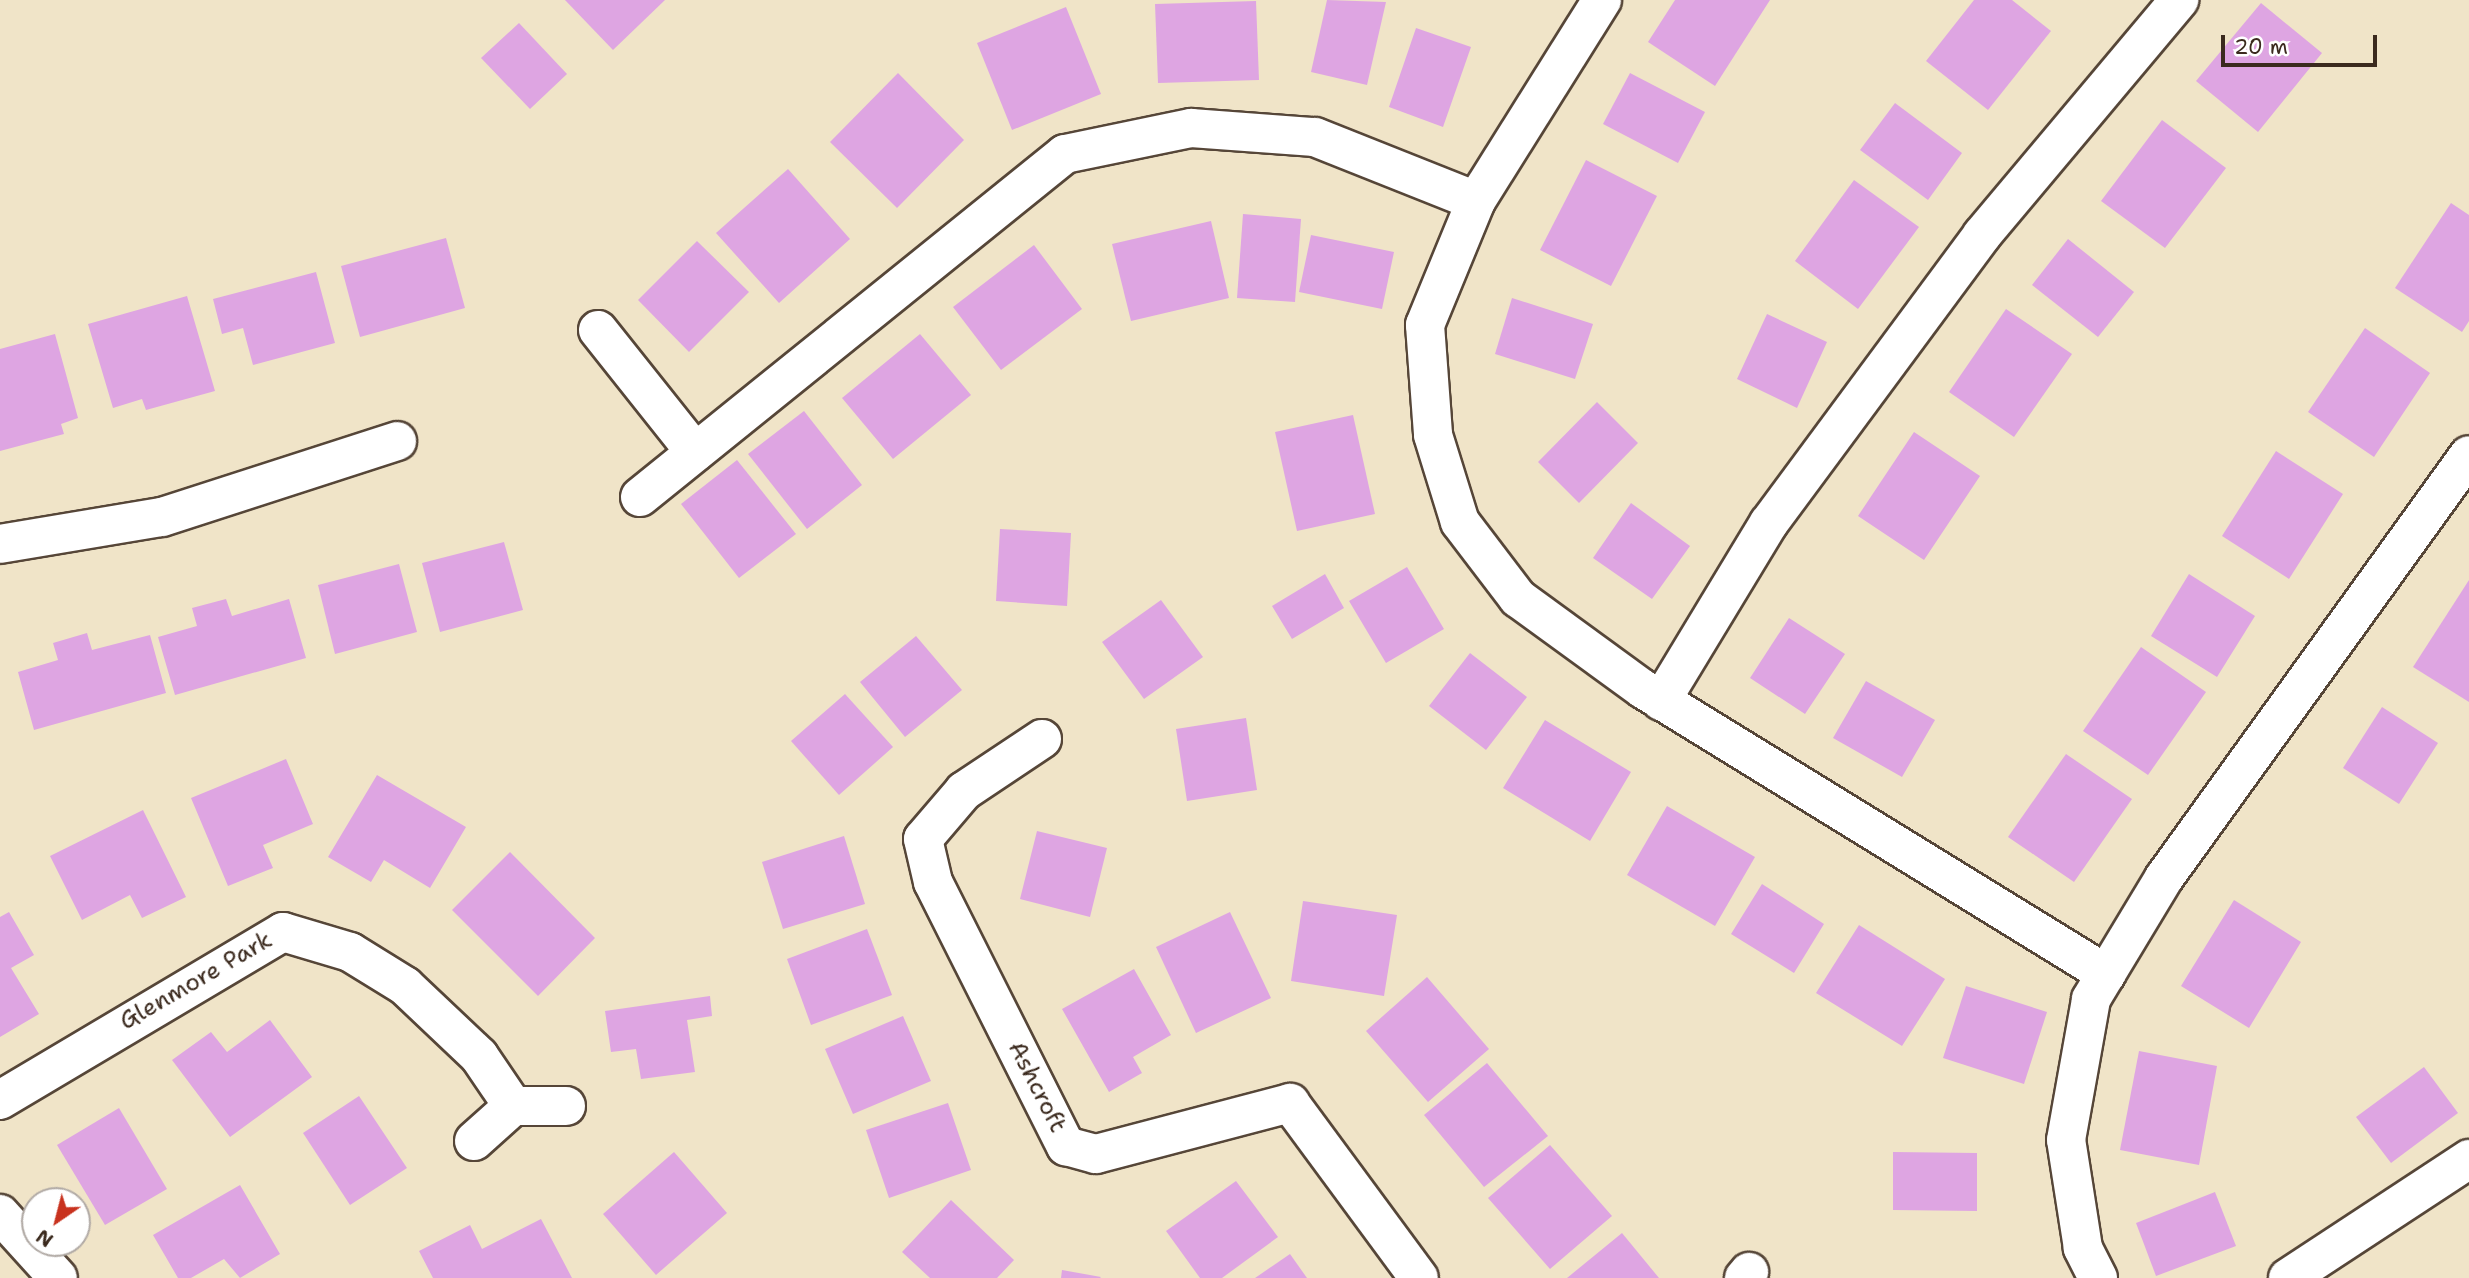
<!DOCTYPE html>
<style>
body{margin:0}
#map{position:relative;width:2469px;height:1278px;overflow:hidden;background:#f0e4c8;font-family:"Shantell Sans",sans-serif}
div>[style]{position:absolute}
.building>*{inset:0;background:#dea5e2}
.roads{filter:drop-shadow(2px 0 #564638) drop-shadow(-2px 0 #564638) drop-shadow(0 2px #564638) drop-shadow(0 -2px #564638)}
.minor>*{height:38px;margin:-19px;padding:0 19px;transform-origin:19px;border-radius:19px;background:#fff}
span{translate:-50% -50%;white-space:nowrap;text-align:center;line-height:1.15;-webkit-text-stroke:7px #fff;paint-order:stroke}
.street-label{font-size:24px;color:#3b2a1e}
.north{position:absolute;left:21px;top:1187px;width:70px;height:70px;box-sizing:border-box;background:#fff;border:2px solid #b1aaa5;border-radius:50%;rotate:215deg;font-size:19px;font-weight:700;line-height:28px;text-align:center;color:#3b2a1e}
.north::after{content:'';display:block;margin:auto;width:24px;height:32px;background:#c8321e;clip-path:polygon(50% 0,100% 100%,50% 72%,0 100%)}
.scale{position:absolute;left:2221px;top:35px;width:156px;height:32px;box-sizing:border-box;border:4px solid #3b2a1e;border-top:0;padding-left:9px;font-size:21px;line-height:24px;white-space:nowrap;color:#3b2a1e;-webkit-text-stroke:5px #fff;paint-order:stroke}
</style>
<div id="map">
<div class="building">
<i style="clip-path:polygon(565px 0,665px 0,613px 50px)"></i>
<i style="clip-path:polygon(1327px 0,1386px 2px,1367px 85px,1311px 72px)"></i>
<i style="clip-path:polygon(1675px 0,1770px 0,1715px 86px,1648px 42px)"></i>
<i style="clip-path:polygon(1974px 0,2012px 0,2051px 31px,1988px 110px,1926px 61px)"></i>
<i style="clip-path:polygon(1256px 1px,1259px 80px,1158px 83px,1155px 4px)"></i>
<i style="clip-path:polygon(2261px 3px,2322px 53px,2258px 132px,2196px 81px)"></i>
<i style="clip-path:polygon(1066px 7px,1101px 94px,1012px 130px,977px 43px)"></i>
<i style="clip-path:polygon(519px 23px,567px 74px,530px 109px,481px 58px)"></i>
<i style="clip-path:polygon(1416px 28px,1471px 47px,1443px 127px,1389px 107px)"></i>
<i style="clip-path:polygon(898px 73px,964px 140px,897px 208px,830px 142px)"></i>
<i style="clip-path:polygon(1630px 73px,1705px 112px,1678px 163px,1603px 124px)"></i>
<i style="clip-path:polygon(1895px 103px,1962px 153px,1928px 200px,1860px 150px)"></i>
<i style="clip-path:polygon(2162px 120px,2226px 168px,2165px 248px,2101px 201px)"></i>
<i style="clip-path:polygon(1586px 160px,1657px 196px,1611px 286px,1540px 250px)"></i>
<i style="clip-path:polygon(788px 169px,850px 239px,779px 303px,716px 233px)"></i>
<i style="clip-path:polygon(1854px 180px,1919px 227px,1858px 309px,1795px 261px)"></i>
<i style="clip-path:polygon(2451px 203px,2469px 215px,2469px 321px,2462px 332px,2395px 288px)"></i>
<i style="clip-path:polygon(1243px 214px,1301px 219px,1295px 302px,1237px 298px)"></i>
<i style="clip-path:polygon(1211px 221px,1229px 298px,1131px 321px,1112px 244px)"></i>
<i style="clip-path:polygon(1311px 235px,1394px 252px,1382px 309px,1299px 292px)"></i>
<i style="clip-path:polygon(446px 238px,465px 308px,360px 337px,341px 266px)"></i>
<i style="clip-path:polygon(2068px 239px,2134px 292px,2098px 337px,2032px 285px)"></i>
<i style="clip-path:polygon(697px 241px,749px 292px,689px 352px,638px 300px)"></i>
<i style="clip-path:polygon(1034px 245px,1082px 309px,1001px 370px,953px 307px)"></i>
<i style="clip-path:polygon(316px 272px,335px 343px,253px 365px,243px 328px,222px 334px,213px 299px)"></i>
<i style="clip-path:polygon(187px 296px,215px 391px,146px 410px,142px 399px,113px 408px,88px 324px)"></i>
<i style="clip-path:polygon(1512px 298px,1593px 324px,1575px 379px,1495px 354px)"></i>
<i style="clip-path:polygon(2006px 309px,2072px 354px,2014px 437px,1949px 392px)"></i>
<i style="clip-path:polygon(1767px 314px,1827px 342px,1797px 408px,1737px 379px)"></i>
<i style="clip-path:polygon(2365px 328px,2430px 373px,2374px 457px,2308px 412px)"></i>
<i style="clip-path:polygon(55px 334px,78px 418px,61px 424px,64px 434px,0 451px,0 349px)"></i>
<i style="clip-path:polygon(920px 334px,971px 395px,893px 459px,842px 398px)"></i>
<i style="clip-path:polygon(1597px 402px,1638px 443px,1579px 503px,1538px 462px)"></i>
<i style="clip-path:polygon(804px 411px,862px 485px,807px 529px,748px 454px)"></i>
<i style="clip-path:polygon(1353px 415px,1375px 514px,1297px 531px,1275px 432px)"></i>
<i style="clip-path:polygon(1914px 432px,1980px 476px,1924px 560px,1858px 516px)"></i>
<i style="clip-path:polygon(2276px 451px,2343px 494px,2289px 579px,2222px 536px)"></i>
<i style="clip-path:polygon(737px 460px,796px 534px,739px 578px,681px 504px)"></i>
<i style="clip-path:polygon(1631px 503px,1690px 546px,1652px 599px,1593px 558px)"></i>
<i style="clip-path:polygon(1000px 529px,1071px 533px,1067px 606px,996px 601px)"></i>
<i style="clip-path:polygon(504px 542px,523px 610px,440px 632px,422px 563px)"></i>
<i style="clip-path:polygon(399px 564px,417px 632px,335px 654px,318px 585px)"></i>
<i style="clip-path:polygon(1407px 567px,1444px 629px,1386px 663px,1349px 601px)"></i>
<i style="clip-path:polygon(1325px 574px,1344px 608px,1292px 639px,1272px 606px)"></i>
<i style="clip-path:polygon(2189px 574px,2255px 616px,2217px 677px,2151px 636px)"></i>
<i style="clip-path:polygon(2469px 580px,2469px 702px,2413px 667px)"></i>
<i style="clip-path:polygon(226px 599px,232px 616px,289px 599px,306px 658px,175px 695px,158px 637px,197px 626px,192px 608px)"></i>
<i style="clip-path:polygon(1161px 600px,1203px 657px,1144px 699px,1102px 642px)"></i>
<i style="clip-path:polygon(1789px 618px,1845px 654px,1805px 714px,1750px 678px)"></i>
<i style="clip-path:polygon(87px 633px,92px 650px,150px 635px,166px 693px,34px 730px,18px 672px,58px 660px,53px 643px)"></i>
<i style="clip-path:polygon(916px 636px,962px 690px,905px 737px,860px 682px)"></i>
<i style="clip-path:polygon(2141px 647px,2206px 692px,2148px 775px,2083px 731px)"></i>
<i style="clip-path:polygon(1470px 653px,1527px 697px,1486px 750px,1429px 706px)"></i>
<i style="clip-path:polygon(1866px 681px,1935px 720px,1902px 777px,1833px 738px)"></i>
<i style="clip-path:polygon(845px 694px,893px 747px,839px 795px,791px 741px)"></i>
<i style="clip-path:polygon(2382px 707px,2438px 743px,2399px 804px,2343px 768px)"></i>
<i style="clip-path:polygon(1246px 718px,1257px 790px,1187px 801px,1176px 729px)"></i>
<i style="clip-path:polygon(1545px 720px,1631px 772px,1590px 841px,1503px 788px)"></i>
<i style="clip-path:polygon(2066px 754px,2132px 799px,2074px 882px,2008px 837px)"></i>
<i style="clip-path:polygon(286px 759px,313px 824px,263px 845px,273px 868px,228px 886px,191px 798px)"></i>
<i style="clip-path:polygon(377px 775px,466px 827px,430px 888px,384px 860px,371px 882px,328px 857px)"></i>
<i style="clip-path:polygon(1667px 806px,1755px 857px,1715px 926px,1627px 875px)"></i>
<i style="clip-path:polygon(143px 810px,186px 897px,142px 918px,130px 895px,82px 920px,50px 856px)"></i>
<i style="clip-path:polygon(1037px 831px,1107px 848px,1090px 917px,1020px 899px)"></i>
<i style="clip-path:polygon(844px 836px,865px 904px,783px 929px,762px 862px)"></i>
<i style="clip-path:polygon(510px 852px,595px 938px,538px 996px,452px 910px)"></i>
<i style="clip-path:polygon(1762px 884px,1824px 924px,1794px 973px,1731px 934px)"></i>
<i style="clip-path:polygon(2234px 900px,2301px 942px,2249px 1028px,2181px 986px)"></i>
<i style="clip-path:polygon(1303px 901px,1397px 915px,1384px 996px,1291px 981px)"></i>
<i style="clip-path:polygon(9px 912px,34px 955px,11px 968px,39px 1014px,0 1037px,0 917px)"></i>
<i style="clip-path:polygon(1230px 912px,1271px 998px,1196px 1033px,1156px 947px)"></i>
<i style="clip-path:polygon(1859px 925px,1945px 979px,1902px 1046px,1816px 993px)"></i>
<i style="clip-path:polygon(867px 929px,892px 995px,811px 1025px,787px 959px)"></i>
<i style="clip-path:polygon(1134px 969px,1171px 1035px,1133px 1057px,1142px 1073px,1109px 1092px,1062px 1009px)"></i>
<i style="clip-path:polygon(1427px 977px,1489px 1049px,1428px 1102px,1366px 1031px)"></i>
<i style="clip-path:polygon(1966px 986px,2047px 1012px,2024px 1084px,1943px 1058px)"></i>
<i style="clip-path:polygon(710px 996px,712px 1016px,687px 1020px,695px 1072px,641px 1079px,636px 1049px,611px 1052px,605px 1011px)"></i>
<i style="clip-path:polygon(903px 1016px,931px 1081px,853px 1114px,825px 1049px)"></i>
<i style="clip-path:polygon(270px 1020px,312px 1077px,230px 1137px,172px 1060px,211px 1032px,227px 1052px)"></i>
<i style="clip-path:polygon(2139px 1051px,2217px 1066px,2199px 1165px,2120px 1150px)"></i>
<i style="clip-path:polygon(1487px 1063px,1548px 1136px,1484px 1187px,1424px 1115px)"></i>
<i style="clip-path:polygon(2424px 1067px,2458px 1113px,2391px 1163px,2356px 1117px)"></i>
<i style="clip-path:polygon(359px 1096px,407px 1168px,350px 1205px,303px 1133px)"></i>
<i style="clip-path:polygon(948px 1103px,971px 1170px,889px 1198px,866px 1130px)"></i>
<i style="clip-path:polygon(119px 1108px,167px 1189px,105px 1225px,57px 1145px)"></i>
<i style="clip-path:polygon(1550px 1145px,1612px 1216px,1550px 1269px,1488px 1198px)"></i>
<i style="clip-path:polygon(674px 1152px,727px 1213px,656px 1275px,603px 1214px)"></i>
<i style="clip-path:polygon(1893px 1152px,1977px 1153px,1977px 1211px,1893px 1210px)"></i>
<i style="clip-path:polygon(1236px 1181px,1278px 1237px,1222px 1278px,1200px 1278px,1166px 1231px)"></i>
<i style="clip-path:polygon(240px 1185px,280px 1254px,240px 1278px,224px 1259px,191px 1278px,178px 1278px,153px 1235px)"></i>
<i style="clip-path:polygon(2215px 1192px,2236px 1246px,2156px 1276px,2136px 1223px)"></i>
<i style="clip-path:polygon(951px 1200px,1014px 1260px,997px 1278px,930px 1278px,902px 1252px)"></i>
<i style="clip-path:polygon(541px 1219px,572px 1278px,433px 1278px,419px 1251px,470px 1225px,482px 1249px)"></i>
<i style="clip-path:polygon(1622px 1233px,1659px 1278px,1567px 1278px)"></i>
<i style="clip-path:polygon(1290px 1254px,1307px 1278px,1255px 1278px)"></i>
<i style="clip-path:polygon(1062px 1270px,1101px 1277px,1100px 1278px,1061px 1278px)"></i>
</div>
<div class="roads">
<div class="minor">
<i style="left:1602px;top:0;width:237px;rotate:122.1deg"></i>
<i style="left:1476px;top:201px;width:134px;rotate:112.4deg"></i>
<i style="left:1425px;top:325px;width:110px;rotate:85.8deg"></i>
<i style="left:1433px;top:435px;width:91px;rotate:72.8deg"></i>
<i style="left:1460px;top:522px;width:96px;rotate:52.7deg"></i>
<i style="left:1518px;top:598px;width:155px;rotate:36.1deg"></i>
<i style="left:1643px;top:689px;width:544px;rotate:31.61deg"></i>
<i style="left:598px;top:330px;width:156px;rotate:51.5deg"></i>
<i style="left:640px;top:497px;width:546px;rotate:-38.91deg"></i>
<i style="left:1065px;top:154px;width:129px;rotate:-11.7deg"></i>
<i style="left:1191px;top:128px;width:124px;rotate:4.2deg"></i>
<i style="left:1315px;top:137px;width:173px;rotate:21.7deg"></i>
<i style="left:0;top:544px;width:164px;rotate:-9.5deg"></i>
<i style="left:162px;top:517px;width:247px;rotate:-17.9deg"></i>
<i style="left:1661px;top:701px;width:208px;rotate:-58.8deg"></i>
<i style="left:1769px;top:523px;width:358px;rotate:-53.5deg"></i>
<i style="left:1982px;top:235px;width:307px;rotate:-50deg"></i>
<i style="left:1042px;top:739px;width:94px;rotate:146.3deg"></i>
<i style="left:964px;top:791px;width:63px;rotate:130.5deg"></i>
<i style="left:923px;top:839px;width:44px;rotate:76.9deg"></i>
<i style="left:933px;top:882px;width:296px;rotate:63.3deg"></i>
<i style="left:1066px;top:1146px;width:31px;rotate:15deg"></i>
<i style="left:1096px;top:1154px;width:201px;rotate:-14.7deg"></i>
<i style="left:1290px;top:1103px;width:217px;rotate:53.6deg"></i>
<i style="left:0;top:1100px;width:329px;rotate:-30.7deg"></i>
<i style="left:283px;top:932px;width:70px;rotate:16.6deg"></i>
<i style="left:350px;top:952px;width:65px;rotate:31.7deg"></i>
<i style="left:405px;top:986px;width:102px;rotate:43.4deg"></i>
<i style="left:479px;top:1056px;width:60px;rotate:55.8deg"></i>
<i style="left:474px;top:1141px;width:52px;rotate:-41.9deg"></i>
<i style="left:513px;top:1106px;width:53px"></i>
<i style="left:0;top:1214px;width:86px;rotate:47.8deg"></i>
<i style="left:1744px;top:1278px;width:8px;rotate:-50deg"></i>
<i style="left:2098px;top:1278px;width:34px;rotate:-117deg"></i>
<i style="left:2083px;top:1248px;width:109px;rotate:-98.9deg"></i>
<i style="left:2066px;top:1140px;width:143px;rotate:-79.9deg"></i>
<i style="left:2091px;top:999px;width:141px;rotate:-58.9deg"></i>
<i style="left:2164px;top:878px;width:521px;rotate:-54.21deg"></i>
<i style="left:2288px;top:1278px;width:217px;rotate:-33.3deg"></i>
</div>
</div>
<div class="street-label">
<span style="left:196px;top:981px;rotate:-30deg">Glenmore Park</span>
<span style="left:1037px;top:1087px;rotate:63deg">Ashcroft</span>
</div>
<div class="north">N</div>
<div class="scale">20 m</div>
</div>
